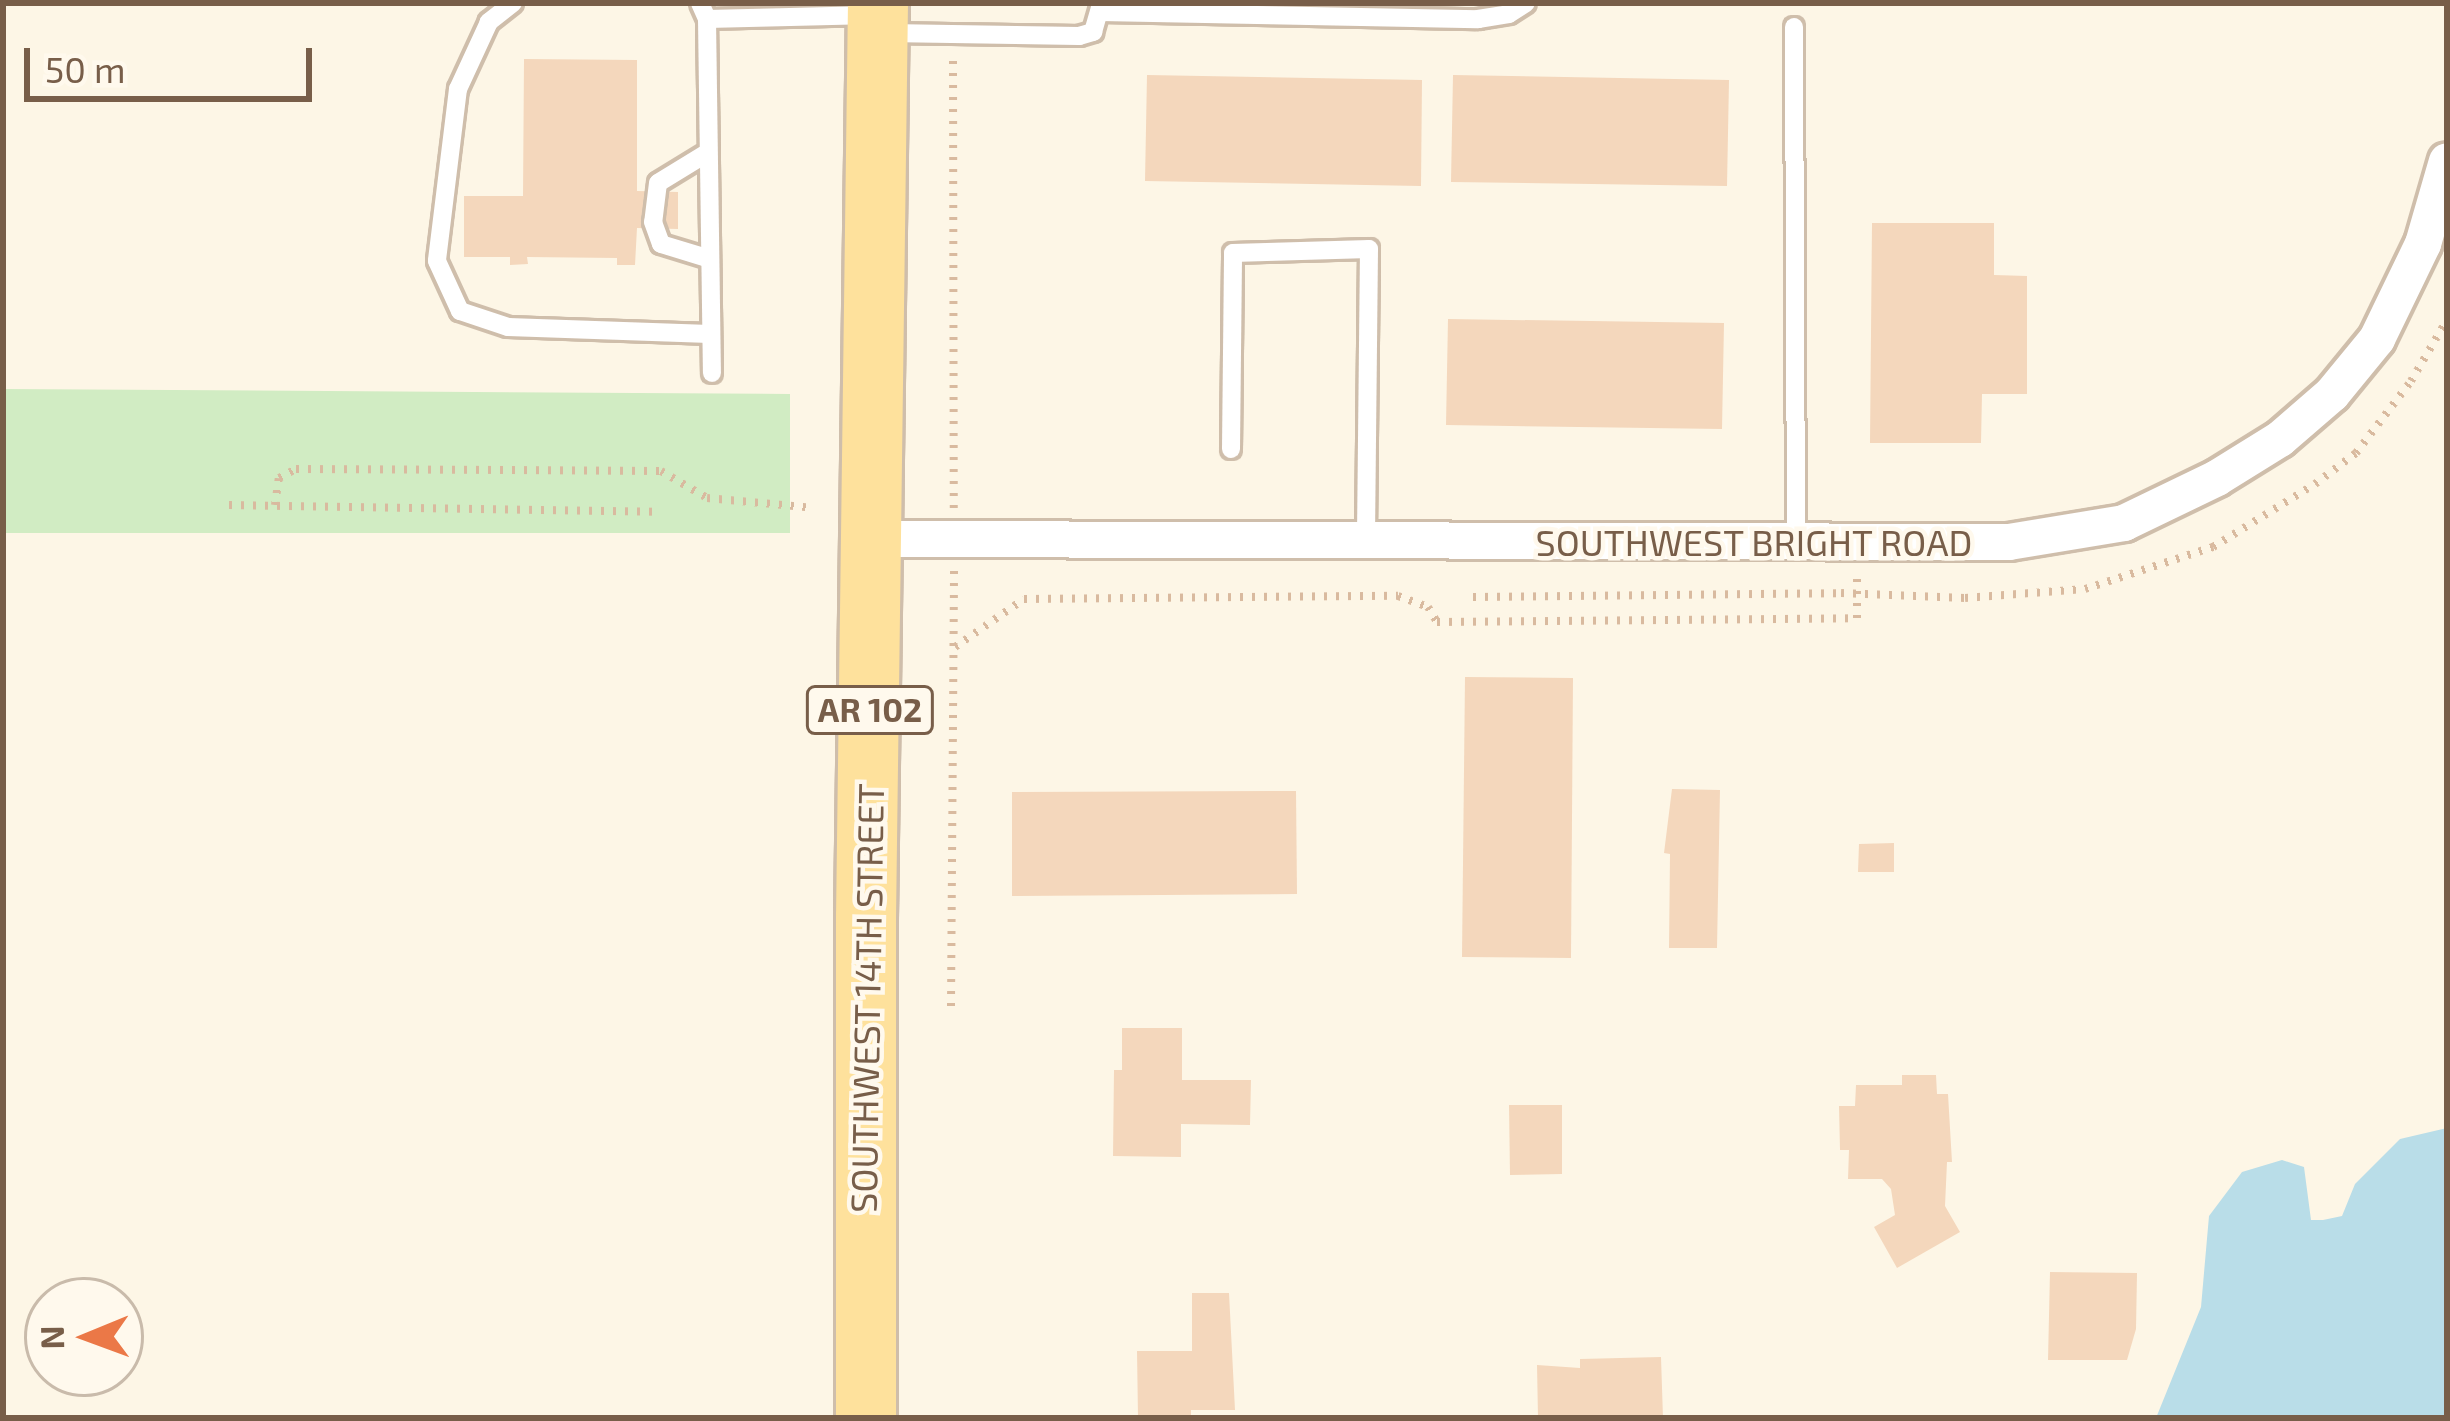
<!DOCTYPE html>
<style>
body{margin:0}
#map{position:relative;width:2450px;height:1421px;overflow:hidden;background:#fdf6e6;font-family:"Exo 2",sans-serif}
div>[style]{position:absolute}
.green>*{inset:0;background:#d1ecc3}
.water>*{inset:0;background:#b9dde8}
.building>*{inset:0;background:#f4d7bc}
.path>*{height:8px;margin-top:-4px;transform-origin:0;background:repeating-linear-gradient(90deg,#d9ba9f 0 3px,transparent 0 12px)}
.roads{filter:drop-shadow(3px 0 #cfbeab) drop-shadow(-3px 0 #cfbeab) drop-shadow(0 3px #cfbeab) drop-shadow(0 -3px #cfbeab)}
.service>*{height:18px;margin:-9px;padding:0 9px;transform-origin:9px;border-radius:9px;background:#fff}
.minor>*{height:36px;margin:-18px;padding:0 18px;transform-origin:18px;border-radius:18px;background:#fff}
.primary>*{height:60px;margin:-30px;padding:0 30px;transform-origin:30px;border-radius:30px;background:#fee19c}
span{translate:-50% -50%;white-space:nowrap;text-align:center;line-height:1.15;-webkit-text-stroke:9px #fff9ed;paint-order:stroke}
.shield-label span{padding:3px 9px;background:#fff9ed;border:3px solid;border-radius:9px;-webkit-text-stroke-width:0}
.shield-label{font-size:33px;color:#785e49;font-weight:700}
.street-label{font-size:36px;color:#785e49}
.frame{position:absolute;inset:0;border:6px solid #785e49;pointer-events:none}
.north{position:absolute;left:24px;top:1277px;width:120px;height:120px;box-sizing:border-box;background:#fff9ed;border:3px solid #c9bbab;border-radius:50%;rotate:269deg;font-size:33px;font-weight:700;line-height:48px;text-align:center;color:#785e49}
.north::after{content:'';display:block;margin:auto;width:42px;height:54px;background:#eb7847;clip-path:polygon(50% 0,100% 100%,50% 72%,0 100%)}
.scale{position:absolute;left:24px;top:48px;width:288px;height:54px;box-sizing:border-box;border:6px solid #785e49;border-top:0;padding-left:15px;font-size:36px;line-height:42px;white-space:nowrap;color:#785e49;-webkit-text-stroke:9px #fff9ed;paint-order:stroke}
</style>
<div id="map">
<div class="green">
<i style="clip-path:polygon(3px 389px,790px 394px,790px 533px,3px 533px)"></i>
</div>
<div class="water">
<i style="clip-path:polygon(2447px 1128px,2447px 1418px,2156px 1418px,2201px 1307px,2209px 1216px,2242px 1172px,2282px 1160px,2304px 1167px,2311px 1220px,2323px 1220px,2342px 1216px,2355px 1184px,2400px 1139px)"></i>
</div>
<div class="building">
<i style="clip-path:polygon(524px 59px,637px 60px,637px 191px,678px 192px,678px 229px,637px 228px,635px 265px,617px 265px,617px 258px,527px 257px,528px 264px,510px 265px,510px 257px,464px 257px,464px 196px,523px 196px)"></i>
<i style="clip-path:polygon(1147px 75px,1422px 80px,1421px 186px,1145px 181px)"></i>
<i style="clip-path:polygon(1453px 75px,1729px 80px,1727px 186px,1451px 182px)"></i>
<i style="clip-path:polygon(1872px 223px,1994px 223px,1994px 275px,2027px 276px,2027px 394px,1982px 394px,1981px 443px,1870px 443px)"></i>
<i style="clip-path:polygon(1448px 319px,1724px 323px,1722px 429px,1446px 425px)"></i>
<i style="clip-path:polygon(1465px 677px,1573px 678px,1571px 958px,1462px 957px)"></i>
<i style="clip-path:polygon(1672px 789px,1720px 790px,1717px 948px,1669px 948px,1670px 854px,1664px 853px)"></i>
<i style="clip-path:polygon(1296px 791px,1297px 894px,1012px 896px,1012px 792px)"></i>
<i style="clip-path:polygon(1894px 843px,1894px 872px,1858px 872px,1859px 844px)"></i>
<i style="clip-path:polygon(1122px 1028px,1182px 1028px,1182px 1080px,1251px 1080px,1250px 1125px,1181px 1124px,1181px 1157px,1113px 1156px,1114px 1070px,1122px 1070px)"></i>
<i style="clip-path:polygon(1902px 1075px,1936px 1075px,1937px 1094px,1948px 1094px,1952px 1162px,1947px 1162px,1945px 1206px,1960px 1232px,1897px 1268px,1874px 1227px,1895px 1215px,1891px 1189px,1882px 1179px,1848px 1179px,1849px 1150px,1840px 1150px,1839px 1106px,1855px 1106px,1856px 1085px,1902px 1085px)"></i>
<i style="clip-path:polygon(1509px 1105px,1562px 1105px,1562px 1174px,1510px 1175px)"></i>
<i style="clip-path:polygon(2050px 1272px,2137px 1273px,2136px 1329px,2127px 1360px,2048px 1360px)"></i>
<i style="clip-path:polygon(1192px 1293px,1229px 1293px,1235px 1410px,1191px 1410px,1191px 1418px,1138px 1418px,1137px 1351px,1192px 1351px)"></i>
<i style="clip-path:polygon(1661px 1357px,1663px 1418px,1538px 1418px,1537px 1365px,1580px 1368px,1580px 1359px)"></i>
</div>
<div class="path">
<i style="left:953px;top:61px;width:447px;rotate:89.9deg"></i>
<i style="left:229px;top:505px;width:428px;rotate:0.9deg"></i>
<i style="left:275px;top:505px;width:27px;rotate:-82deg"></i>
<i style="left:279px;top:478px;width:19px;rotate:-28deg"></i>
<i style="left:296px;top:469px;width:365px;rotate:0.3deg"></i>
<i style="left:661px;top:471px;width:53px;rotate:30.4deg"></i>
<i style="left:707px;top:498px;width:107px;rotate:5.3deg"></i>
<i style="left:1473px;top:597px;width:368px;rotate:-0.6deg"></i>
<i style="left:1841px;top:593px;width:124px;rotate:2.3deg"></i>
<i style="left:1965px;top:598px;width:120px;rotate:-4.3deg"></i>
<i style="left:2085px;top:589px;width:135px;rotate:-18.2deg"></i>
<i style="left:2213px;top:547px;width:120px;rotate:-31.7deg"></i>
<i style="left:2315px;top:484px;width:51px;rotate:-37.1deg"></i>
<i style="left:2356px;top:453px;width:91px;rotate:-52.6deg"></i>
<i style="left:2411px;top:381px;width:71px;rotate:-59.5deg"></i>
<i style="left:955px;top:647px;width:84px;rotate:-34.8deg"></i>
<i style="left:1024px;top:599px;width:374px;rotate:-0.5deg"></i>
<i style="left:1398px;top:596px;width:32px;rotate:20deg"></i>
<i style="left:1428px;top:607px;width:17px;rotate:59deg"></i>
<i style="left:1437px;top:622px;width:420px;rotate:-0.5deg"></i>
<i style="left:1857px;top:618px;width:45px;rotate:-90deg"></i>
<i style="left:951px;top:1006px;width:435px;rotate:-89.6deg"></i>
</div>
<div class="roads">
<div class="service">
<i style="left:513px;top:3px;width:31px;rotate:142deg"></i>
<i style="left:489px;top:22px;width:74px;rotate:114.8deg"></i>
<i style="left:458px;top:89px;width:173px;rotate:97deg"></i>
<i style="left:437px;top:261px;width:55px;rotate:65.3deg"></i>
<i style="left:460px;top:311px;width:51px;rotate:18.4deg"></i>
<i style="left:508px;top:327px;width:202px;rotate:2deg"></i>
<i style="left:700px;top:3px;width:17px;rotate:66deg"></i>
<i style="left:707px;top:19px;width:166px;rotate:-1.4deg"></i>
<i style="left:1101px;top:12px;width:377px;rotate:1.1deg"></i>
<i style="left:1478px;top:19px;width:31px;rotate:-9deg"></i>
<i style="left:1509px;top:14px;width:20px;rotate:-33deg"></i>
<i style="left:707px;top:19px;width:354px;rotate:89.2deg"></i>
<i style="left:1794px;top:27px;width:515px;rotate:89.78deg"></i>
<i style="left:888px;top:33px;width:191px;rotate:0.9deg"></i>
<i style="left:1079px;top:36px;width:15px;rotate:-16deg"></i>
<i style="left:1093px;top:32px;width:29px;rotate:-74deg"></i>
<i style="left:707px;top:153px;width:57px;rotate:148.5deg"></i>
<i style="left:658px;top:183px;width:39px;rotate:97deg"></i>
<i style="left:653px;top:222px;width:23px;rotate:70deg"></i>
<i style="left:661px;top:244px;width:51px;rotate:17deg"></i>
<i style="left:1231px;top:449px;width:196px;rotate:-89.4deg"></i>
<i style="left:1233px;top:253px;width:136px;rotate:-1.7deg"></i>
<i style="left:1369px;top:249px;width:289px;rotate:90.6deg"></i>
</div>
<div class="minor">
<i style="left:873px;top:539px;width:1136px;rotate:0.15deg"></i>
<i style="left:2009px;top:542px;width:117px;rotate:-9.4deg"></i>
<i style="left:2124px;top:523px;width:103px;rotate:-25.8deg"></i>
<i style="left:2217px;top:478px;width:74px;rotate:-31.8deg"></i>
<i style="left:2280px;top:439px;width:69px;rotate:-40.9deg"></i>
<i style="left:2332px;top:394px;width:71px;rotate:-50.7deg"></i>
<i style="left:2377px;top:339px;width:106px;rotate:-64.2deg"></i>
<i style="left:2423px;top:244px;width:86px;rotate:-73.9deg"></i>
</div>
<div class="primary">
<i style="left:866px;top:1418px;width:500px;rotate:-90deg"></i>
<i style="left:866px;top:918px;width:915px;rotate:-89.25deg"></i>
</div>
</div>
<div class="shield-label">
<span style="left:870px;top:710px">AR 102</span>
</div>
<div class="street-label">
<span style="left:1754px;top:542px">SOUTHWEST BRIGHT ROAD</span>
<span style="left:866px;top:998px;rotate:-89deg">SOUTHWEST 14TH STREET</span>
</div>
<div class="frame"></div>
<div class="north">N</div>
<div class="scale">50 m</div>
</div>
